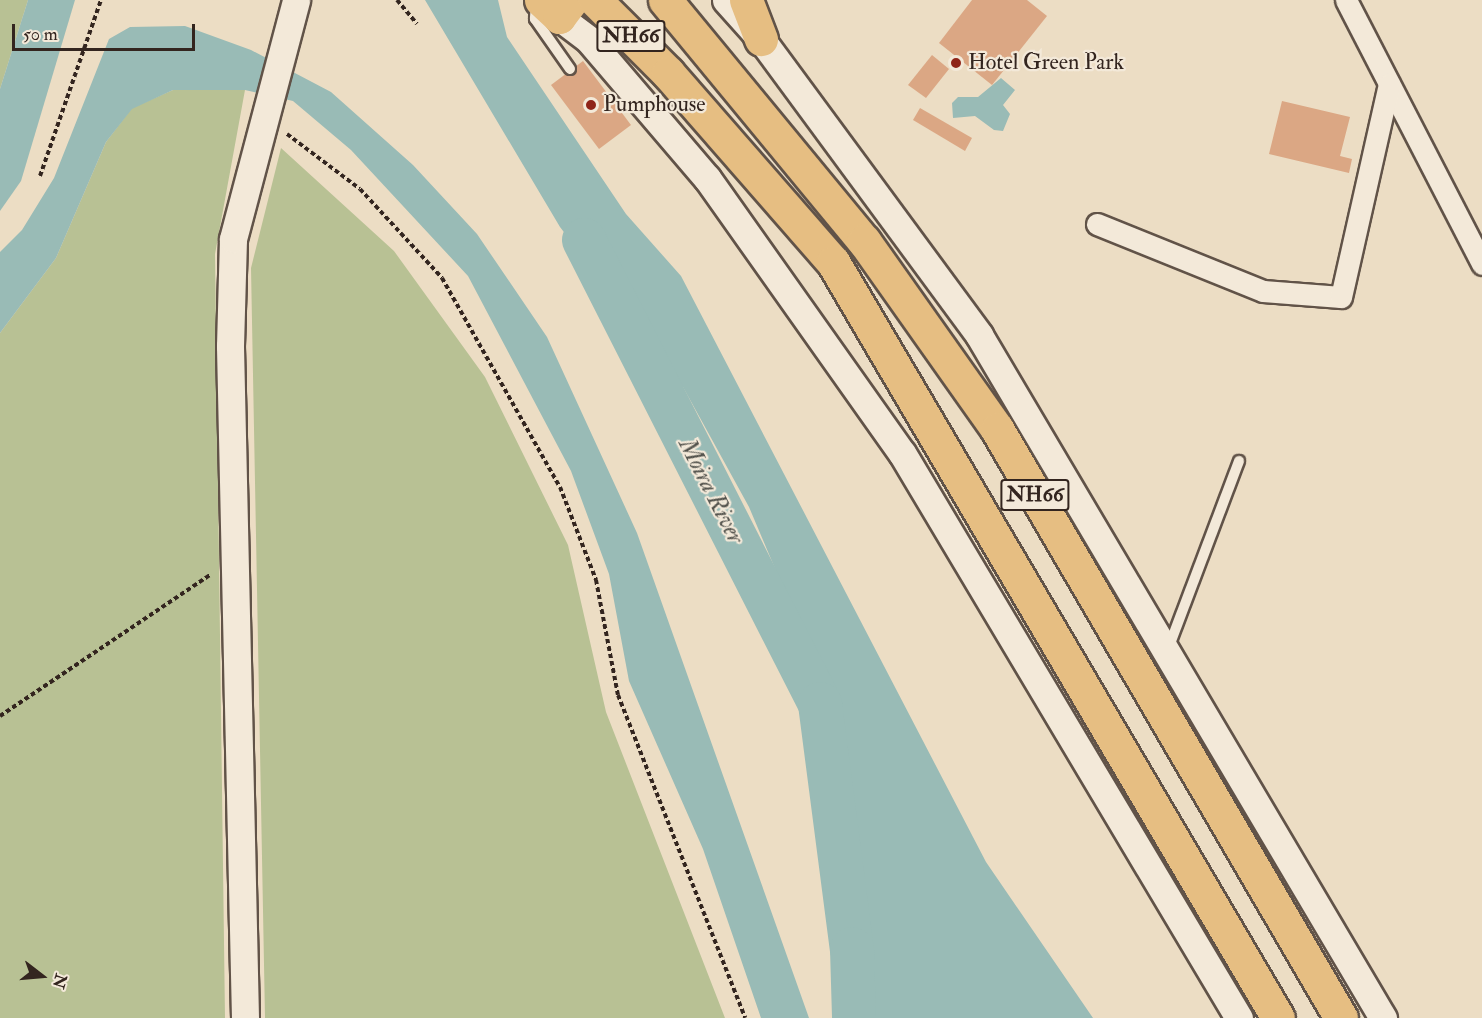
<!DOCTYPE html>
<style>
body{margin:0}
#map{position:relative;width:1482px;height:1018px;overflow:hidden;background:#ecddc4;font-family:"IM FELL Double Pica",serif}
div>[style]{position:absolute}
.green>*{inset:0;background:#b8c194}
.water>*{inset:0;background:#99bbb6}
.river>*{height:44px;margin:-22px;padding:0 22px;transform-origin:22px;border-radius:22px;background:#99bbb6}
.building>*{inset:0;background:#dba784}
.path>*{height:4px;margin-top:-2px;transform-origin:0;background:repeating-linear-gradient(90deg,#33251f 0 4.5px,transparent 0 7.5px)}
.roads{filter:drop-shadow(2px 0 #615348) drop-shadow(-2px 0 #615348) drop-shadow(0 2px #615348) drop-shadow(0 -2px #615348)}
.service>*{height:10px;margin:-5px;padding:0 5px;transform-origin:5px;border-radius:5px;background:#f3e9d9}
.minor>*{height:21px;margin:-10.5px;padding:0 10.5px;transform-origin:10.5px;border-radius:10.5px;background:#f3e9d9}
.tertiary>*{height:27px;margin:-13.5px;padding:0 13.5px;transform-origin:13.5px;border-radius:13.5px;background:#f3e9d9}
.primary>*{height:33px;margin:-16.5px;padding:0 16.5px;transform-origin:16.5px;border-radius:16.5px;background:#e6be82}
.trunk>*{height:33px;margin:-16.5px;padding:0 16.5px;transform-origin:16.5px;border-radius:16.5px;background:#e6be82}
.dots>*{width:16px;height:16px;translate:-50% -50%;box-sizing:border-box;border:3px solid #f3e9d9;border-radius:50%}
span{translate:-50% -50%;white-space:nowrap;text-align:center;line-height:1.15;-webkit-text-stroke:4.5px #f3e9d9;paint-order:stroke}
.shield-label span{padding:2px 4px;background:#f3e9d9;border:2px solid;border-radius:4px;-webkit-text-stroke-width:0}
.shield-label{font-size:21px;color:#33251f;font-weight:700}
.poi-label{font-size:22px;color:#33251f}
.left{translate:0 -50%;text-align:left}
.water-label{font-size:24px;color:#52524c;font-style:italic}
.north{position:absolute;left:12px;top:946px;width:60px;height:60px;-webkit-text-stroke:4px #f3e9d9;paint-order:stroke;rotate:106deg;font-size:16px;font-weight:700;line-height:24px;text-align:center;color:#33251f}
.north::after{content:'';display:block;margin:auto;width:21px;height:27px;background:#33251f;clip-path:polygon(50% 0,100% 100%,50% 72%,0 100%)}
.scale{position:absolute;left:12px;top:24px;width:183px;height:27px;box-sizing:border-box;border:3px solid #33251f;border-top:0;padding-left:8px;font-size:18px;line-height:21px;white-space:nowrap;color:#33251f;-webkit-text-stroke:4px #f3e9d9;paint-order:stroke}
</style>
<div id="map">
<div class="green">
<i style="clip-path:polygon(0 0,28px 0,0 89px)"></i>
<i style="clip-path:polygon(173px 90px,245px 90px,215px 254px,225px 1018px,0 1018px,0 333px,56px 258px,106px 142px,132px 108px)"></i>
<i style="clip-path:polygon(281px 148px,394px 251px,485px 377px,568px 545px,606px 712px,725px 1018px,265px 1018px,251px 268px)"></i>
</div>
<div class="water">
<i style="clip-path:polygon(28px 0,75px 0,21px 181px,0 211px,0 89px)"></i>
<i style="clip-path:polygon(425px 0,498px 0,507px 37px,626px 214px,681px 276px,986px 862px,1093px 1018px,844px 1018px,844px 823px,826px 689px,749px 507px,683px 387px,560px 227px)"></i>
<i style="clip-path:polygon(185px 26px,251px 50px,331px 92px,413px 165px,477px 234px,547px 337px,637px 533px,809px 1018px,761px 1018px,703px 849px,629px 681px,609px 574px,571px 471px,468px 276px,351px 150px,293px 101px,245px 90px,173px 90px,132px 109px,106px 142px,56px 258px,0 333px,0 252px,22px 230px,54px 178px,109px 39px,130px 27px)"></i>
<i style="clip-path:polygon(1001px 78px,1015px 90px,1003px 105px,1010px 114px,1003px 131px,994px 130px,975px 116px,953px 118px,952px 103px,958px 97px,978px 97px)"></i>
</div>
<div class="river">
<i style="left:584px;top:240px;width:521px;rotate:63.04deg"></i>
<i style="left:820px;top:704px;width:247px;rotate:82.6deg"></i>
<i style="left:852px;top:949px;width:69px;rotate:88.3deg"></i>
</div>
<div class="building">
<i style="clip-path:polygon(972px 0,1027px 0,1047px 16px,992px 85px,939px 43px)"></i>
<i style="clip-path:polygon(932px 55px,949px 69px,926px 98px,908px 85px)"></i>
<i style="clip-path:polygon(583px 61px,631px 125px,599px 149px,551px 85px)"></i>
<i style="clip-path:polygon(1282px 101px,1350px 117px,1340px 156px,1352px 159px,1349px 173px,1269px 154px)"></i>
<i style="clip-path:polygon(920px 108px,972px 138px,965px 151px,913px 120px)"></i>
</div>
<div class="path">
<i style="left:397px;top:0;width:31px;rotate:50deg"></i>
<i style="left:287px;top:134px;width:91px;rotate:37deg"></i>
<i style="left:360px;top:189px;width:121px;rotate:47.3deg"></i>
<i style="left:442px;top:278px;width:240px;rotate:60.6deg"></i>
<i style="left:560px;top:487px;width:100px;rotate:68.8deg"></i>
<i style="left:596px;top:580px;width:117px;rotate:79.2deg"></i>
<i style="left:618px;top:695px;width:347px;rotate:68.5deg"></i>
<i style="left:40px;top:176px;width:186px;rotate:-70.9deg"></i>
<i style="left:0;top:716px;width:254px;rotate:-33.9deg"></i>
</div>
<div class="roads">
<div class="service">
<i style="left:536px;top:3px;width:16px;rotate:94deg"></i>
<i style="left:535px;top:19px;width:61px;rotate:55deg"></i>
<i style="left:1168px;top:649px;width:201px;rotate:-69.3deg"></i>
</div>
<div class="minor">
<i style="left:1346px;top:0;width:297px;rotate:62.7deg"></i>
<i style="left:1097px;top:224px;width:179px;rotate:22deg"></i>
<i style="left:1263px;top:291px;width:78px;rotate:4.4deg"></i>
<i style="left:1341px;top:297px;width:218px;rotate:-77.3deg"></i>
</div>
<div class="tertiary">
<i style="left:726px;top:0;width:52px;rotate:48.1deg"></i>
<i style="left:761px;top:39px;width:368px;rotate:53.6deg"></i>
<i style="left:979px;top:335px;width:794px;rotate:59.4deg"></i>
<i style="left:559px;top:17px;width:38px;rotate:37deg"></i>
<i style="left:589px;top:40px;width:182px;rotate:49.5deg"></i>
<i style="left:707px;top:178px;width:337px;rotate:54.7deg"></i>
<i style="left:902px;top:453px;width:658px;rotate:59.19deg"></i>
<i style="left:245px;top:1018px;width:672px;rotate:-91.28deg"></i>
<i style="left:230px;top:346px;width:107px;rotate:-88.4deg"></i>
<i style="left:233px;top:239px;width:247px;rotate:-75.2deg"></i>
</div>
<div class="primary">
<i style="left:541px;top:0;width:25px;rotate:43deg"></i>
<i style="left:559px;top:17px;width:21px;rotate:-53deg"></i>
<i style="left:746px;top:0;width:42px;rotate:69deg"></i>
</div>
<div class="trunk">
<i style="left:595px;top:0;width:103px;rotate:45deg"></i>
<i style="left:668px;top:73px;width:251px;rotate:48.9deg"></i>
<i style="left:833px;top:262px;width:877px;rotate:59.52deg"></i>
<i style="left:665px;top:0;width:313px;rotate:50.5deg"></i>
<i style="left:864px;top:241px;width:230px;rotate:54.7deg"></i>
<i style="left:997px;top:429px;width:682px;rotate:59.71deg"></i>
</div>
</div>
<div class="dots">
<i style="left:956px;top:63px;background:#8f2418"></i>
<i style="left:591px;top:105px;background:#8f2418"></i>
</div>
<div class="shield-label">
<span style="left:631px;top:36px">NH66</span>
<span style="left:1035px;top:495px">NH66</span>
</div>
<div class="poi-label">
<span class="left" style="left:968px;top:63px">Hotel Green Park</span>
<span class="left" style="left:603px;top:105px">Pumphouse</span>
</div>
<div class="water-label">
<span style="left:711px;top:491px;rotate:63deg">Moira River</span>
</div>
<div class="north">N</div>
<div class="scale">50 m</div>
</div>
